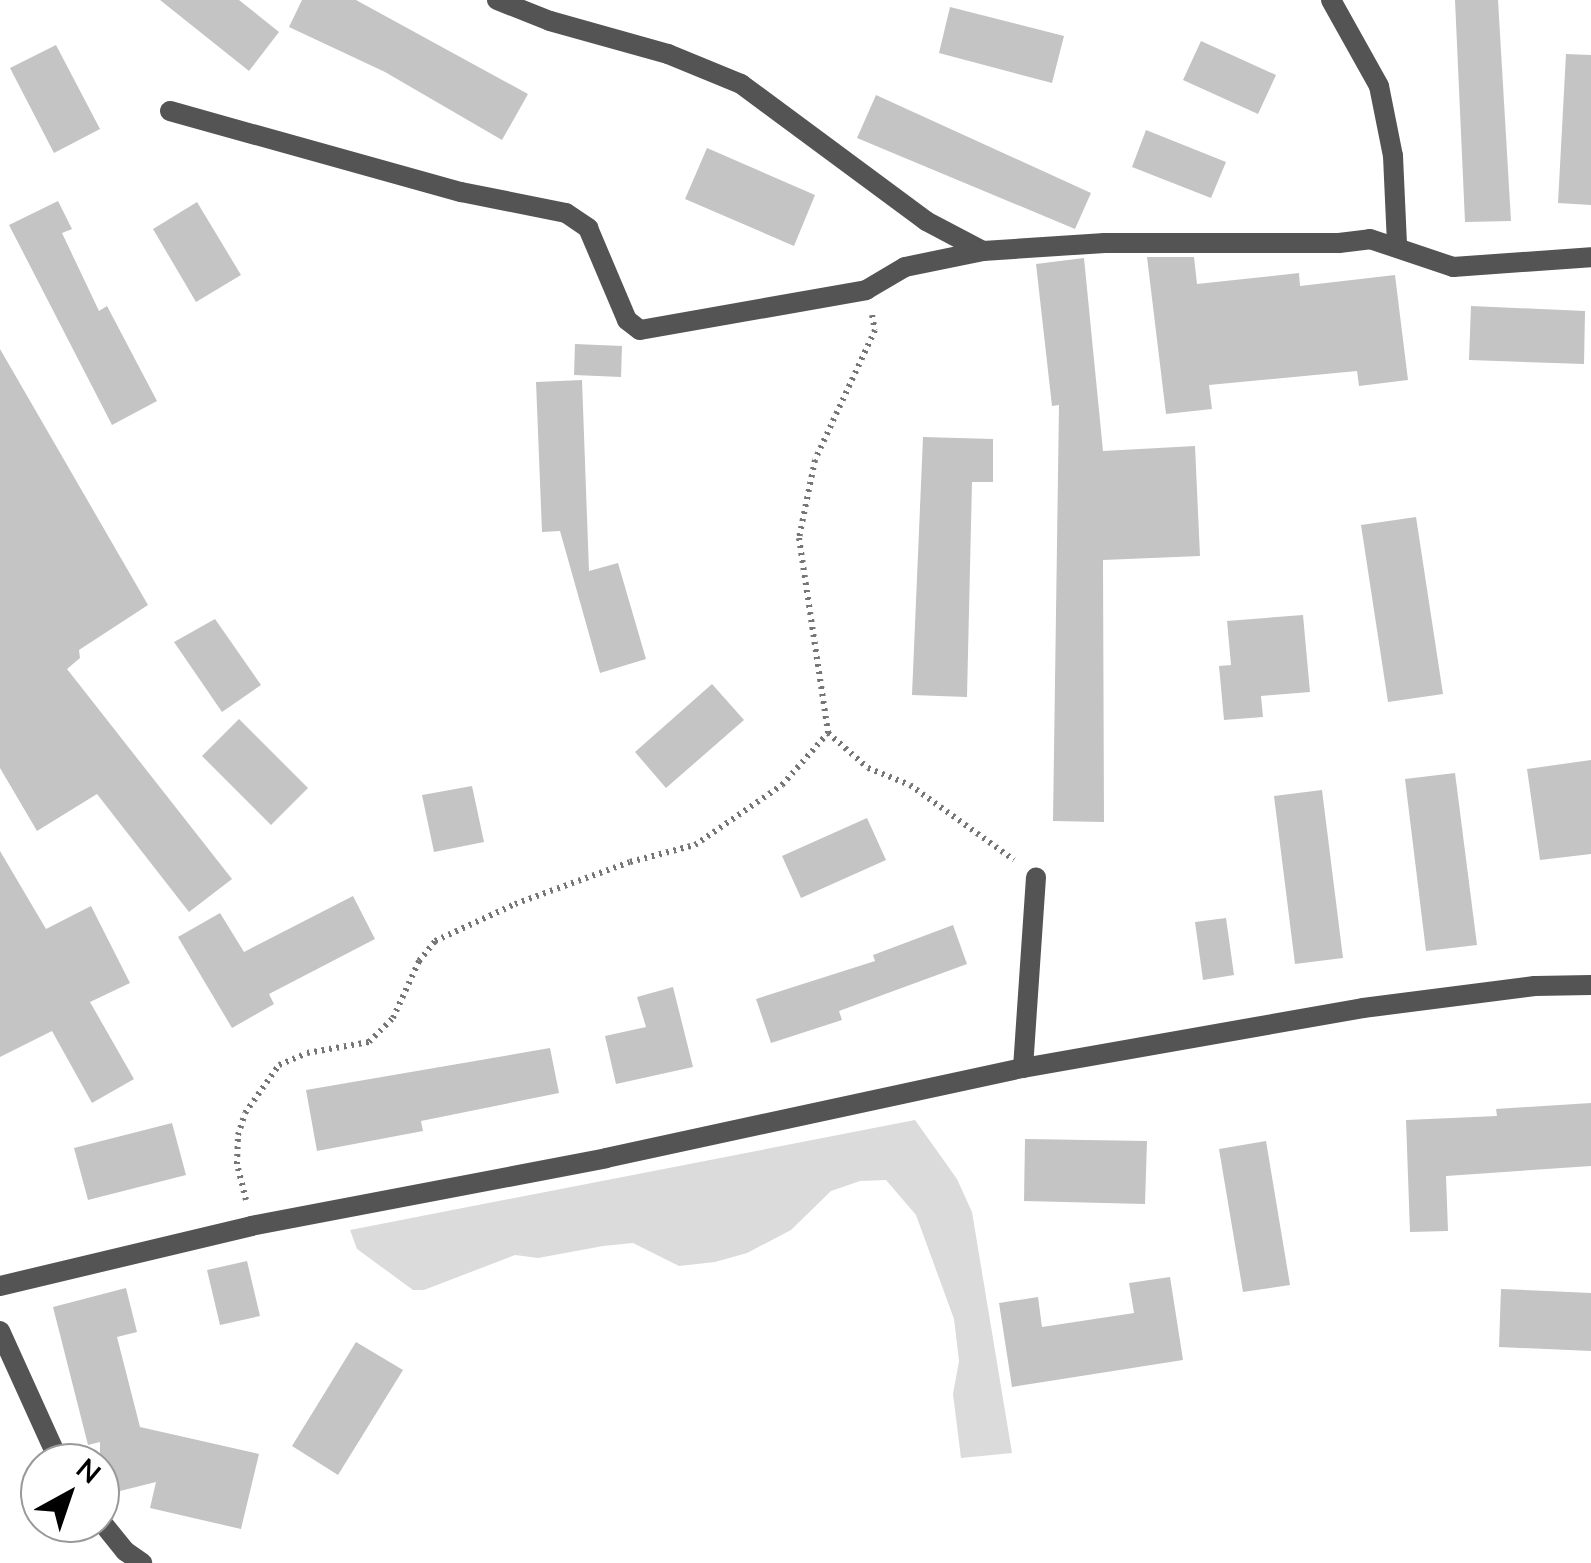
<!DOCTYPE html>
<style>
body{margin:0}
#map{position:relative;width:1591px;height:1563px;overflow:hidden;background:#fff;font-family:"Nunito Sans",sans-serif}
div>[style]{position:absolute}
.green>*{inset:0;background:#dbdbdb}
.building>*{inset:0;background:#c4c4c4}
.path>*{height:6px;margin-top:-3px;transform-origin:0;background:repeating-linear-gradient(90deg,#767676 0 2.5px,transparent 0 7.5px)}
.street>*{height:20px;margin:-10px;padding:0 10px;transform-origin:10px;border-radius:10px;background:#545454}
span{translate:-50% -50%;white-space:nowrap;text-align:center;line-height:1.15;-webkit-text-stroke:8px #fff;paint-order:stroke}
.north{position:absolute;left:20px;top:1443px;width:100px;height:100px;box-sizing:border-box;background:#fff;border:2px solid #999;border-radius:50%;rotate:40deg;font-size:28px;font-weight:700;line-height:40px;text-align:center;color:#000}
.north::after{content:'';display:block;margin:auto;width:35px;height:45px;background:#000;clip-path:polygon(50% 0,100% 100%,50% 72%,0 100%)}
</style>
<div id="map">
<div class="green">
<i style="clip-path:polygon(915px 1120px,957px 1179px,972px 1212px,1012px 1453px,961px 1458px,953px 1394px,959px 1361px,954px 1319px,916px 1215px,886px 1180px,860px 1181px,831px 1191px,791px 1230px,747px 1253px,715px 1262px,679px 1266px,633px 1243px,603px 1246px,538px 1258px,515px 1255px,424px 1290px,413px 1290px,357px 1249px,350px 1230px)"></i>
</div>
<div class="building">
<i style="clip-path:polygon(160px 0,239px 0,279px 32px,249px 71px)"></i>
<i style="clip-path:polygon(302px 0,356px 0,528px 94px,502px 140px,385px 72px,289px 27px)"></i>
<i style="clip-path:polygon(1455px 0,1498px 0,1511px 221px,1465px 222px)"></i>
<i style="clip-path:polygon(950px 7px,1064px 36px,1052px 83px,939px 53px)"></i>
<i style="clip-path:polygon(1201px 41px,1276px 75px,1258px 114px,1183px 80px)"></i>
<i style="clip-path:polygon(56px 45px,100px 129px,54px 153px,10px 68px)"></i>
<i style="clip-path:polygon(1566px 54px,1591px 55px,1591px 205px,1558px 203px)"></i>
<i style="clip-path:polygon(876px 95px,1091px 193px,1075px 229px,857px 138px)"></i>
<i style="clip-path:polygon(1146px 130px,1226px 162px,1211px 198px,1132px 167px)"></i>
<i style="clip-path:polygon(707px 148px,815px 195px,794px 246px,685px 199px)"></i>
<i style="clip-path:polygon(58px 201px,72px 229px,62px 233px,99px 311px,107px 306px,157px 401px,112px 425px,9px 225px)"></i>
<i style="clip-path:polygon(197px 202px,241px 275px,196px 302px,153px 229px)"></i>
<i style="clip-path:polygon(1147px 257px,1194px 257px,1197px 284px,1299px 273px,1300px 286px,1395px 275px,1408px 380px,1359px 386px,1357px 371px,1209px 385px,1212px 409px,1166px 414px)"></i>
<i style="clip-path:polygon(1084px 258px,1103px 451px,1195px 446px,1200px 556px,1103px 560px,1104px 822px,1053px 821px,1059px 405px,1052px 406px,1036px 264px)"></i>
<i style="clip-path:polygon(1471px 306px,1585px 311px,1584px 364px,1469px 360px)"></i>
<i style="clip-path:polygon(575px 344px,622px 346px,621px 377px,574px 375px)"></i>
<i style="clip-path:polygon(0 349px,148px 605px,79px 650px,80px 658px,67px 669px,232px 879px,189px 912px,97px 794px,37px 831px,0 768px)"></i>
<i style="clip-path:polygon(582px 380px,589px 571px,618px 563px,646px 659px,600px 673px,560px 531px,542px 532px,536px 382px)"></i>
<i style="clip-path:polygon(923px 437px,993px 439px,993px 482px,972px 482px,967px 697px,912px 695px)"></i>
<i style="clip-path:polygon(1416px 517px,1443px 694px,1388px 702px,1361px 525px)"></i>
<i style="clip-path:polygon(1303px 615px,1310px 692px,1261px 696px,1263px 717px,1224px 720px,1219px 666px,1231px 665px,1227px 621px)"></i>
<i style="clip-path:polygon(215px 619px,261px 685px,222px 712px,174px 642px)"></i>
<i style="clip-path:polygon(712px 684px,744px 720px,666px 788px,635px 752px)"></i>
<i style="clip-path:polygon(239px 719px,308px 788px,271px 825px,202px 756px)"></i>
<i style="clip-path:polygon(1591px 760px,1591px 854px,1540px 860px,1527px 769px)"></i>
<i style="clip-path:polygon(1455px 773px,1477px 945px,1426px 951px,1405px 779px)"></i>
<i style="clip-path:polygon(472px 786px,484px 842px,434px 852px,422px 795px)"></i>
<i style="clip-path:polygon(1322px 790px,1343px 958px,1295px 964px,1274px 796px)"></i>
<i style="clip-path:polygon(867px 818px,886px 860px,801px 898px,782px 856px)"></i>
<i style="clip-path:polygon(0 851px,46px 929px,91px 906px,130px 983px,90px 1002px,134px 1079px,92px 1103px,52px 1031px,0 1057px)"></i>
<i style="clip-path:polygon(353px 896px,375px 939px,269px 994px,274px 1004px,232px 1028px,178px 937px,220px 913px,244px 952px)"></i>
<i style="clip-path:polygon(1226px 918px,1234px 975px,1203px 980px,1195px 922px)"></i>
<i style="clip-path:polygon(953px 925px,967px 964px,839px 1011px,842px 1020px,771px 1043px,756px 999px,875px 961px,873px 955px)"></i>
<i style="clip-path:polygon(673px 987px,693px 1067px,616px 1084px,605px 1036px,646px 1027px,637px 997px)"></i>
<i style="clip-path:polygon(550px 1048px,559px 1093px,421px 1121px,423px 1131px,317px 1151px,306px 1090px)"></i>
<i style="clip-path:polygon(1591px 1103px,1591px 1166px,1446px 1176px,1448px 1231px,1410px 1232px,1406px 1120px,1497px 1116px,1496px 1109px)"></i>
<i style="clip-path:polygon(172px 1123px,186px 1175px,88px 1200px,74px 1148px)"></i>
<i style="clip-path:polygon(1025px 1139px,1147px 1141px,1145px 1204px,1024px 1201px)"></i>
<i style="clip-path:polygon(1266px 1141px,1290px 1285px,1243px 1292px,1219px 1149px)"></i>
<i style="clip-path:polygon(247px 1261px,260px 1316px,220px 1325px,207px 1270px)"></i>
<i style="clip-path:polygon(1170px 1277px,1183px 1360px,1012px 1387px,999px 1303px,1038px 1297px,1042px 1327px,1134px 1313px,1129px 1283px)"></i>
<i style="clip-path:polygon(126px 1288px,137px 1332px,117px 1337px,140px 1427px,259px 1454px,241px 1529px,150px 1508px,156px 1482px,100px 1496px,100px 1442px,88px 1445px,53px 1307px)"></i>
<i style="clip-path:polygon(1501px 1289px,1591px 1293px,1591px 1351px,1499px 1347px)"></i>
<i style="clip-path:polygon(356px 1342px,403px 1370px,338px 1475px,292px 1446px)"></i>
</div>
<div class="path">
<i style="left:872px;top:315px;width:15px;rotate:79deg"></i>
<i style="left:875px;top:330px;width:143px;rotate:114.8deg"></i>
<i style="left:815px;top:460px;width:80px;rotate:101.6deg"></i>
<i style="left:799px;top:538px;width:197px;rotate:81.5deg"></i>
<i style="left:828px;top:733px;width:53px;rotate:41.2deg"></i>
<i style="left:868px;top:768px;width:45px;rotate:22deg"></i>
<i style="left:910px;top:785px;width:128px;rotate:35.8deg"></i>
<i style="left:246px;top:1200px;width:37px;rotate:-104deg"></i>
<i style="left:237px;top:1164px;width:29px;rotate:-88deg"></i>
<i style="left:238px;top:1135px;width:23px;rotate:-72deg"></i>
<i style="left:245px;top:1113px;width:59px;rotate:-54.7deg"></i>
<i style="left:279px;top:1065px;width:30px;rotate:-23deg"></i>
<i style="left:307px;top:1053px;width:63px;rotate:-10.1deg"></i>
<i style="left:369px;top:1042px;width:34px;rotate:-45deg"></i>
<i style="left:393px;top:1018px;width:63px;rotate:-65.5deg"></i>
<i style="left:419px;top:961px;width:26px;rotate:-51deg"></i>
<i style="left:435px;top:941px;width:88px;rotate:-24.8deg"></i>
<i style="left:515px;top:904px;width:122px;rotate:-20.1deg"></i>
<i style="left:630px;top:862px;width:67px;rotate:-14.7deg"></i>
<i style="left:695px;top:845px;width:106px;rotate:-34.6deg"></i>
<i style="left:782px;top:785px;width:69px;rotate:-48.5deg"></i>
</div>
<div class="street">
<i style="left:497px;top:0;width:57px;rotate:21.6deg"></i>
<i style="left:550px;top:21px;width:123px;rotate:15.6deg"></i>
<i style="left:668px;top:54px;width:79px;rotate:22.3deg"></i>
<i style="left:741px;top:84px;width:230px;rotate:36.5deg"></i>
<i style="left:926px;top:221px;width:64px;rotate:27.8deg"></i>
<i style="left:983px;top:251px;width:122px;rotate:-3.8deg"></i>
<i style="left:1105px;top:243px;width:234px"></i>
<i style="left:1339px;top:243px;width:31px;rotate:-7deg"></i>
<i style="left:1370px;top:239px;width:88px;rotate:18.6deg"></i>
<i style="left:1453px;top:267px;width:138px;rotate:-4.1deg"></i>
<i style="left:1331px;top:0;width:98px;rotate:60.8deg"></i>
<i style="left:1379px;top:86px;width:71px;rotate:78.7deg"></i>
<i style="left:1393px;top:156px;width:89px;rotate:87.4deg"></i>
<i style="left:170px;top:111px;width:302px;rotate:15.6deg"></i>
<i style="left:461px;top:192px;width:107px;rotate:11.3deg"></i>
<i style="left:566px;top:213px;width:27px;rotate:34deg"></i>
<i style="left:588px;top:228px;width:100px;rotate:67deg"></i>
<i style="left:627px;top:320px;width:16px;rotate:38deg"></i>
<i style="left:640px;top:330px;width:230px;rotate:-10deg"></i>
<i style="left:866px;top:290px;width:45px;rotate:-30.5deg"></i>
<i style="left:905px;top:267px;width:80px;rotate:-11.6deg"></i>
<i style="left:1023px;top:1068px;width:191px;rotate:-86.1deg"></i>
<i style="left:0;top:1286px;width:258px;rotate:-13.4deg"></i>
<i style="left:251px;top:1226px;width:361px;rotate:-10.8deg"></i>
<i style="left:606px;top:1158px;width:427px;rotate:-12.2deg"></i>
<i style="left:1023px;top:1068px;width:345px;rotate:-10deg"></i>
<i style="left:1363px;top:1008px;width:173px;rotate:-7.3deg"></i>
<i style="left:1535px;top:986px;width:56px;rotate:-1deg"></i>
<i style="left:0;top:1331px;width:145px;rotate:65.6deg"></i>
<i style="left:100px;top:1520px;width:40px;rotate:51deg"></i>
<i style="left:125px;top:1551px;width:21px;rotate:35deg"></i>
</div>
<div class="north">N</div>
</div>
